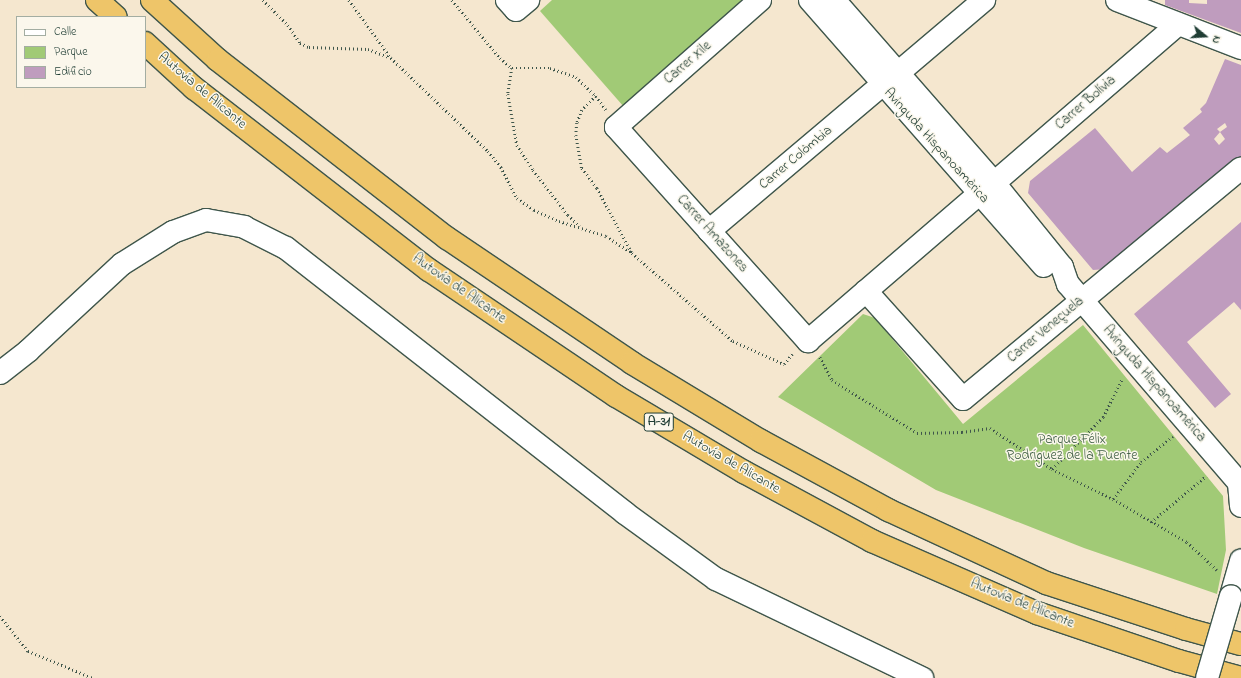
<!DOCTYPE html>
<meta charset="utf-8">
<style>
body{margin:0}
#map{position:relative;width:1241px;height:678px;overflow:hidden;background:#f5e7cf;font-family:"Indie Flower",sans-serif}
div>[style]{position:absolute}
.green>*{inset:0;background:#a1ca76}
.building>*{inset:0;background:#bf9cbe}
.path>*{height:2.5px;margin-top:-1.25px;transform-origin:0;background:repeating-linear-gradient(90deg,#3f564b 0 1px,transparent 0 4px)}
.roads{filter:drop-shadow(1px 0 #3f564b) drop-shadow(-1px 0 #3f564b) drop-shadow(0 1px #3f564b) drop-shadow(0 -1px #3f564b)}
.minor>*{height:22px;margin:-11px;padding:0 11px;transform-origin:11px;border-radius:11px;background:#fff}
.highway>*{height:22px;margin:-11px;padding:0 11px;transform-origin:11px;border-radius:11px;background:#eec569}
.bridges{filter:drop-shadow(1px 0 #3f564b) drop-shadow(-1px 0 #3f564b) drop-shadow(0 1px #3f564b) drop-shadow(0 -1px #3f564b)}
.minor-bridge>*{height:22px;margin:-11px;padding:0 11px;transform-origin:11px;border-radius:11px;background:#fff}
span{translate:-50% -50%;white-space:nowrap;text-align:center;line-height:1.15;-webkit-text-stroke:3px #fbf7ec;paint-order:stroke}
.shield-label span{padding:1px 3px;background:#fbf7ec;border:1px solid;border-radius:3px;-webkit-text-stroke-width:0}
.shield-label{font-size:13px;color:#1f3d34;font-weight:700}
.street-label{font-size:14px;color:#1f3d34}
.park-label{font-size:14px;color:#406044}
.legend{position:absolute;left:16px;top:16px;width:130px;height:72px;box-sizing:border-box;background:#fbf7ec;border:1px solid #a3ada2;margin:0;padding:5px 7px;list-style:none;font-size:12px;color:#1f3d34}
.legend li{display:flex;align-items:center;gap:8px;height:20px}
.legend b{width:20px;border:1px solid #a3ada2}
.north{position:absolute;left:1185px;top:16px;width:40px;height:40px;-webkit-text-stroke:3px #fbf7ec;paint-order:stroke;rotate:108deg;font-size:11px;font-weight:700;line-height:16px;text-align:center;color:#1f3d34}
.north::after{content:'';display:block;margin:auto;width:14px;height:18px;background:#1f3d34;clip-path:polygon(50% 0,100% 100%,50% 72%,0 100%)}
</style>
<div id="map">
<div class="green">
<i style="clip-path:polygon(552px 0,745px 0,624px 107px,540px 11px)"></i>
<i style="clip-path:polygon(863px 314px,875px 318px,963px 424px,1083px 325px,1223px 496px,1226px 550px,1217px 594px,1084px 548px,936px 490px,778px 397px)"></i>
</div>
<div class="building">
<i style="clip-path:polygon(1165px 0,1189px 0,1189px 3px,1207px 4px,1207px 0,1241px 0,1241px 33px,1165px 5px)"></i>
<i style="clip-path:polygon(evenodd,1225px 59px,1241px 65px,1241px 160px,1107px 269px,1093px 270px,1028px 193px,1030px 181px,1095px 128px,1132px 172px,1160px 147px,1167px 153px,1190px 135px,1183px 128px,1202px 112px,1200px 109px,1206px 103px,1225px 59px,1225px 123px,1227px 127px,1220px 132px,1217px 129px,1225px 123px,1225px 59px,1220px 132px,1225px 139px,1219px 145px,1214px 139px,1220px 132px)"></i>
<i style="clip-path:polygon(1241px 222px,1241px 310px,1234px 302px,1187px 342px,1231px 394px,1215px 408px,1134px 314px)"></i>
</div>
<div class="path">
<i style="left:263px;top:0;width:35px;rotate:45deg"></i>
<i style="left:288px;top:25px;width:22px;rotate:56deg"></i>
<i style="left:300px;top:43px;width:10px;rotate:24deg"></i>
<i style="left:309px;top:47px;width:59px;rotate:1.9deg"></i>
<i style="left:368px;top:49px;width:25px;rotate:21deg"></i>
<i style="left:391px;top:58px;width:134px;rotate:43.8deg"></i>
<i style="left:488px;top:151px;width:21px;rotate:51deg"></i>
<i style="left:501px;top:167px;width:35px;rotate:63deg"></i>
<i style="left:517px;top:198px;width:21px;rotate:35deg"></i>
<i style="left:534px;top:210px;width:27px;rotate:24deg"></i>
<i style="left:559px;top:221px;width:49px;rotate:17.7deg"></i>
<i style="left:606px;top:236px;width:31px;rotate:33deg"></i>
<i style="left:632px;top:253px;width:134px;rotate:41.1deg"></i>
<i style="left:733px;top:341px;width:56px;rotate:24.3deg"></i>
<i style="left:784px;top:364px;width:13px;rotate:-51deg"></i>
<i style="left:349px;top:0;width:72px;rotate:54.1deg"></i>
<i style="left:452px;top:0;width:75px;rotate:50.4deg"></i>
<i style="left:500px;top:58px;width:16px;rotate:40deg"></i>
<i style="left:512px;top:68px;width:38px"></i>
<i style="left:550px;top:68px;width:28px;rotate:19deg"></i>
<i style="left:576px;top:77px;width:28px;rotate:44deg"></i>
<i style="left:596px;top:96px;width:17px;rotate:54deg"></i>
<i style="left:512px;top:68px;width:26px;rotate:99deg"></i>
<i style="left:508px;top:94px;width:52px;rotate:80deg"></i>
<i style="left:517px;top:145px;width:30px;rotate:57deg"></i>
<i style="left:533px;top:170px;width:57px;rotate:52.1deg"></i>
<i style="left:568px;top:215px;width:16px;rotate:43deg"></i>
<i style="left:596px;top:96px;width:20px;rotate:135deg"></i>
<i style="left:582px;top:110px;width:14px;rotate:111deg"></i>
<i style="left:577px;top:123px;width:12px;rotate:95deg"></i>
<i style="left:576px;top:135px;width:34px;rotate:80deg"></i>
<i style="left:582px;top:168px;width:25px;rotate:53deg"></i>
<i style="left:597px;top:188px;width:74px;rotate:61.7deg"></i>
<i style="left:820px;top:357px;width:26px;rotate:62deg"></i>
<i style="left:832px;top:380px;width:100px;rotate:31.9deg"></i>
<i style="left:917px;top:433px;width:45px;rotate:-1.3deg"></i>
<i style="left:962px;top:432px;width:28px;rotate:-8deg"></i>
<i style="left:990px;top:428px;width:74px;rotate:33.5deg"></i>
<i style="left:1052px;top:469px;width:68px;rotate:26.2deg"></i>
<i style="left:1113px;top:499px;width:86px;rotate:30.2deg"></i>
<i style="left:1187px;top:542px;width:41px;rotate:43deg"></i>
<i style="left:1052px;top:469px;width:73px;rotate:-45.6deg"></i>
<i style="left:1103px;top:417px;width:42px;rotate:-63.4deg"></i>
<i style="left:1113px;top:499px;width:46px;rotate:-52.9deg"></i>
<i style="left:1141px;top:462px;width:41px;rotate:-39.1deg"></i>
<i style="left:1151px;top:522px;width:72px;rotate:-39.9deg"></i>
<i style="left:0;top:616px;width:45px;rotate:51.3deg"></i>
<i style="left:28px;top:651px;width:70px;rotate:22.6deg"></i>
</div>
<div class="roads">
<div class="minor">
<i style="left:507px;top:0;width:13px;rotate:48deg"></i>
<i style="left:516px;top:10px;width:16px;rotate:-40deg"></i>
<i style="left:760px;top:0;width:192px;rotate:138.6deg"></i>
<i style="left:616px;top:127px;width:288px;rotate:48.1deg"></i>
<i style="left:808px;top:341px;width:225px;rotate:-40.7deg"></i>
<i style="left:810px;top:0;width:354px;rotate:48.7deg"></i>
<i style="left:834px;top:0;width:243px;rotate:48.8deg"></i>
<i style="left:994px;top:183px;width:108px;rotate:51deg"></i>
<i style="left:1062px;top:267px;width:18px;rotate:71deg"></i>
<i style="left:1068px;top:284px;width:265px;rotate:49.3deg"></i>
<i style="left:1117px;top:0;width:133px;rotate:21.2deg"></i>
<i style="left:898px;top:73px;width:113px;rotate:-40.3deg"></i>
<i style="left:994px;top:183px;width:243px;rotate:-40.8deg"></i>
<i style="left:709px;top:231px;width:226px;rotate:-40.2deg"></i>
<i style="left:866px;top:291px;width:145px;rotate:48.1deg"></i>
<i style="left:963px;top:399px;width:361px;rotate:-39.7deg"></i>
<i style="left:0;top:373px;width:36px;rotate:-38deg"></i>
<i style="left:28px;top:351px;width:128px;rotate:-42.8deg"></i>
<i style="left:122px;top:264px;width:60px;rotate:-32.1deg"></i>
<i style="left:173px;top:232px;width:35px;rotate:-20deg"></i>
<i style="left:206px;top:220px;width:39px;rotate:10deg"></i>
<i style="left:244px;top:227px;width:47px;rotate:26.6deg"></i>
<i style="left:286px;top:248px;width:430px;rotate:38deg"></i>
<i style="left:625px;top:513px;width:112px;rotate:36deg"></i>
<i style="left:716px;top:579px;width:229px;rotate:25.7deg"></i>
<i style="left:1239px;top:483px;width:23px;rotate:85deg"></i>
<i style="left:1231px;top:596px;width:37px;rotate:-74deg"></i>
</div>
<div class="highway">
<i style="left:97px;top:0;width:25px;rotate:42deg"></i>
<i style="left:152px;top:0;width:89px;rotate:42.3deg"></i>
<i style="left:218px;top:60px;width:290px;rotate:37.9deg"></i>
<i style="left:447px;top:238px;width:223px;rotate:34deg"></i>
<i style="left:632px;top:363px;width:151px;rotate:31.2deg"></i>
<i style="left:761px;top:441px;width:145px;rotate:28.5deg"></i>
<i style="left:888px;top:510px;width:174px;rotate:24.8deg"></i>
<i style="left:1046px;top:583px;width:147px;rotate:18.2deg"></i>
<i style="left:1186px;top:629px;width:57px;rotate:15.3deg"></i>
<i style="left:145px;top:43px;width:67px;rotate:42.6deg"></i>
<i style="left:194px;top:88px;width:297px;rotate:37.8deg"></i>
<i style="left:429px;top:270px;width:225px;rotate:34deg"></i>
<i style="left:616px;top:396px;width:149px;rotate:30.7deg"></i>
<i style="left:744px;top:472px;width:145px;rotate:28.3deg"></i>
<i style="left:872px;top:541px;width:180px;rotate:23.6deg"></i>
<i style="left:1037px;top:613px;width:150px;rotate:18.7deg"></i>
<i style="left:1179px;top:661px;width:64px;rotate:15.3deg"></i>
</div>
</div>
<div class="bridges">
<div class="minor-bridge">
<i style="left:1207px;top:678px;width:85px;rotate:-73.7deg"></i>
</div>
</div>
<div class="shield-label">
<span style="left:659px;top:422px">A-31</span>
</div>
<div class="street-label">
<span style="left:688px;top:63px;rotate:-41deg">Carrer Xile</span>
<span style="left:202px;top:91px;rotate:40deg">Autovía de Alicante</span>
<span style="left:1086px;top:103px;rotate:-41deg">Carrer Bolívia</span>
<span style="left:936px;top:146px;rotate:48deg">Avinguda Hispanoamèrica</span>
<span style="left:796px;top:158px;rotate:-40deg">Carrer Colòmbia</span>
<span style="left:712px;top:234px;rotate:48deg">Carrer Amazones</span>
<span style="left:459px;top:289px;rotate:35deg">Autovía de Alicante</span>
<span style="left:1046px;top:330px;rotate:-40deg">Carrer Veneçuela</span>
<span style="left:1154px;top:384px;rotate:49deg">Avinguda Hispanoamèrica</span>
<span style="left:731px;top:463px;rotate:30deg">Autovía de Alicante</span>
<span style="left:1022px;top:604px;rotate:22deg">Autovía de Alicante</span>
</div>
<div class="park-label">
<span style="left:1072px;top:448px">Parque Félix<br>Rodríguez de la Fuente</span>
</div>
<ul class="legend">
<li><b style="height:5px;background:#fff"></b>Calle</li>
<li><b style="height:11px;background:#a1ca76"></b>Parque</li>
<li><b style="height:11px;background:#bf9cbe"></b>Edificio</li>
</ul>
<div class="north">N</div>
</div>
